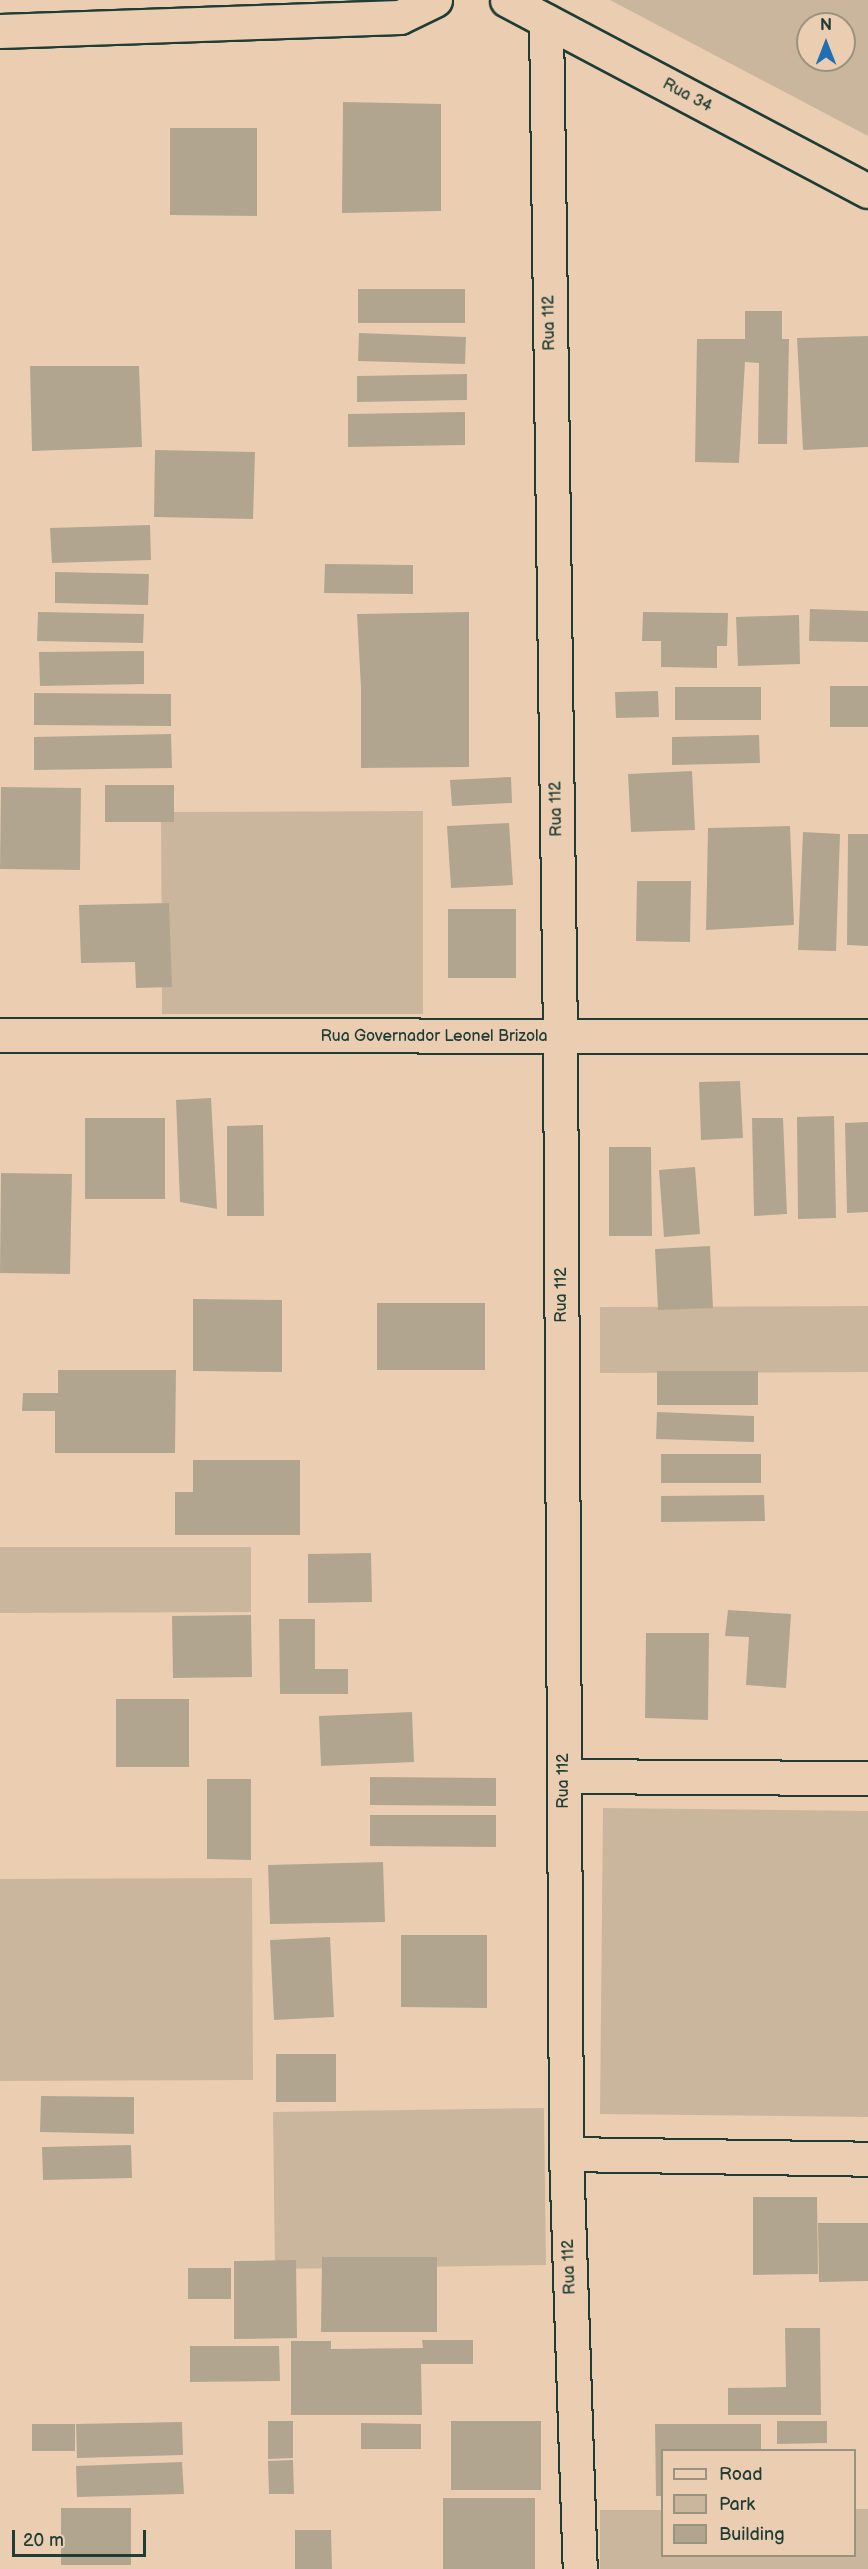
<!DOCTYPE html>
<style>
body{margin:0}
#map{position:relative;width:868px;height:2569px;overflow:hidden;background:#ebceb2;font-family:"Balsamiq Sans",sans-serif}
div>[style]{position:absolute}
.green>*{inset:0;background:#cab69d}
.building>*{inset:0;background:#b2a58f}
.roads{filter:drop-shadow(2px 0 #1f3d34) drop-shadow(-2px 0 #1f3d34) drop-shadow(0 2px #1f3d34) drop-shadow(0 -2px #1f3d34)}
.minor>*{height:33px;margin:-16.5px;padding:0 16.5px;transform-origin:16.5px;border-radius:16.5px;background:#ebceb2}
span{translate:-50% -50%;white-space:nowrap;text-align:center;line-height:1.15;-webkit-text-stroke:6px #ebceb2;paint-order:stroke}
.street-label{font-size:16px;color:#1f3d34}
.legend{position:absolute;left:661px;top:2449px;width:195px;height:108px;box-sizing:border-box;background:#ebceb2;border:2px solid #999480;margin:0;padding:8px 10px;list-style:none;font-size:18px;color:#1f3d34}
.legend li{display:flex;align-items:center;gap:12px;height:30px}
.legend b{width:30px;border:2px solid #999480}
.north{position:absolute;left:796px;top:12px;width:60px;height:60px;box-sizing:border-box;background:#ebceb2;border:2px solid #999480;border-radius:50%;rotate:0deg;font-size:16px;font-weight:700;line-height:24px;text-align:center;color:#1f3d34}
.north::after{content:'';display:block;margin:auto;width:21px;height:27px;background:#1f6fb2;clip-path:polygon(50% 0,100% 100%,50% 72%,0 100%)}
.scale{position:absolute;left:12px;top:2530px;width:134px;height:27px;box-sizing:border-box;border:3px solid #1f3d34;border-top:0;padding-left:8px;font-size:18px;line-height:21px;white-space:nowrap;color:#1f3d34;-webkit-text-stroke:4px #ebceb2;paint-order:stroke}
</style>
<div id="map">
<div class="green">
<i style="clip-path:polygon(evenodd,610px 0,868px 0,868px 136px,610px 0,808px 24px,844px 24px,844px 60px,808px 60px,808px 24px)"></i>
<i style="clip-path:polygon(423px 811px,423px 1014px,162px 1014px,161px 812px)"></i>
<i style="clip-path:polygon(868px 1306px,868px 1372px,600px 1373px,600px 1307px)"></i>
<i style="clip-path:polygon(0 1547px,251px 1547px,251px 1612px,0 1613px)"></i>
<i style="clip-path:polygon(603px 1808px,868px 1811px,868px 2117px,600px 2114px)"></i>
<i style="clip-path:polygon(252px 1878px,253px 2080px,0 2081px,0 1879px)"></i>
<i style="clip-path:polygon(544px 2108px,546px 2265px,275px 2269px,273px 2112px)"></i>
<i style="clip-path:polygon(855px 2509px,868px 2509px,868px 2569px,600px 2569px,600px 2510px,662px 2510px,662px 2556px,854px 2556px)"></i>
</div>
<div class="building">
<i style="clip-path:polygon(343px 102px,441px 104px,441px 211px,342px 213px)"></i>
<i style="clip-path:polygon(170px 128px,257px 128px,257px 216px,170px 215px)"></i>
<i style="clip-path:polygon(358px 289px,465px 289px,465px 323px,358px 323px)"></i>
<i style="clip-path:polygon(745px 311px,782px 311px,782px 339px,789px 339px,787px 444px,758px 444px,759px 363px,745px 362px,739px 463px,695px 462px,697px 339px,745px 339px)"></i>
<i style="clip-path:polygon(359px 333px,466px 337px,465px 364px,358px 361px)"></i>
<i style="clip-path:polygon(868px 336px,868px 447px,803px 450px,797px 338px)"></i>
<i style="clip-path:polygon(30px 366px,139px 366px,142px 447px,32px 451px)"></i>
<i style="clip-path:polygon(467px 374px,467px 400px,357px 402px,357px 376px)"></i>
<i style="clip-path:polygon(465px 412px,465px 445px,348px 447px,348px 414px)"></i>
<i style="clip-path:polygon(155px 450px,255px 452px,253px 519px,154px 517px)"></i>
<i style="clip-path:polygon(150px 525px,151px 560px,52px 563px,50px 528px)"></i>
<i style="clip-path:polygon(325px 564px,413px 565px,413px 594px,324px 593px)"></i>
<i style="clip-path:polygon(55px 572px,149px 574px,148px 605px,55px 603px)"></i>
<i style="clip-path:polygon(810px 609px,868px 611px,868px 642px,809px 641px)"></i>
<i style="clip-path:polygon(38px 612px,144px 614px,143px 643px,37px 641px)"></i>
<i style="clip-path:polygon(469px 612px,469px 767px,361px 768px,361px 688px,357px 614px)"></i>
<i style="clip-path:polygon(643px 612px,728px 613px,727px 646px,717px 646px,717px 668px,661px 667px,661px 641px,642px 641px)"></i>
<i style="clip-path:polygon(799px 615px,800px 664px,738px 666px,736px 617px)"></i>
<i style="clip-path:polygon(144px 651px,144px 684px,40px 686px,39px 652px)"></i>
<i style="clip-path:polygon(830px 686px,868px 686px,868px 727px,830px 727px)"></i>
<i style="clip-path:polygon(675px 687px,761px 687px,761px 720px,675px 720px)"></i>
<i style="clip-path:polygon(658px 691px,659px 717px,616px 718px,615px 692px)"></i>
<i style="clip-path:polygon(34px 693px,171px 694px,171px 726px,34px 725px)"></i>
<i style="clip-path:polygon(171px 734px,172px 768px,34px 770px,34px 737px)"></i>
<i style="clip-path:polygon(759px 735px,760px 763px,672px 765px,672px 737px)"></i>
<i style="clip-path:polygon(692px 771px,695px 830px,631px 832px,628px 774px)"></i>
<i style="clip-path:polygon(511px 777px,512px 803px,452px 806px,450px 780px)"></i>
<i style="clip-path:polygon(105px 785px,174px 785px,174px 822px,105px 822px)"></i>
<i style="clip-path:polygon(1px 787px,81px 788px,80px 870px,0 869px)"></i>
<i style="clip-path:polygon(509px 823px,513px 885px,451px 888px,447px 826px)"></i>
<i style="clip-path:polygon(790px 826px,794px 925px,706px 930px,708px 828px)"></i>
<i style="clip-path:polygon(803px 832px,840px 834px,836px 951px,798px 950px)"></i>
<i style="clip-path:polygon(848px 834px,868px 834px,868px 946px,847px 945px)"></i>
<i style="clip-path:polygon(637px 881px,691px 881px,690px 942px,636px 941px)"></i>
<i style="clip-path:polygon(169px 903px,172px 987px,136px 988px,135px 962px,81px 963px,79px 905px)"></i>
<i style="clip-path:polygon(448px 909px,516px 909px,516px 978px,448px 978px)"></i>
<i style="clip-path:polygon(740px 1081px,743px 1138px,701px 1140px,699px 1082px)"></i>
<i style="clip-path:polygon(211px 1098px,217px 1209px,180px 1202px,176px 1100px)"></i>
<i style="clip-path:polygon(834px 1116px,836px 1218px,798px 1219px,797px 1117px)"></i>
<i style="clip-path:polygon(85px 1118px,165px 1118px,165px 1199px,85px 1199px)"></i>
<i style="clip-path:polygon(752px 1118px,783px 1118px,787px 1214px,754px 1216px)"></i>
<i style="clip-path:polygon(868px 1122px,868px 1212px,847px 1213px,845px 1123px)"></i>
<i style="clip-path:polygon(263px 1125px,264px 1216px,227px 1216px,227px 1126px)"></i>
<i style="clip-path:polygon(609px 1147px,651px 1147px,652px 1236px,609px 1236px)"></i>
<i style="clip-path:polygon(695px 1167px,700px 1234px,664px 1237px,659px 1170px)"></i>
<i style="clip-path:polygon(1px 1173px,72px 1174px,70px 1274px,0 1273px)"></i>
<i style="clip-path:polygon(710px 1246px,713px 1308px,658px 1310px,655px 1249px)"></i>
<i style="clip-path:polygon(193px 1299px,282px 1300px,282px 1372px,193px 1371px)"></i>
<i style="clip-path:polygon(377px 1303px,485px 1303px,485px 1370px,377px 1370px)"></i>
<i style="clip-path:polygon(58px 1370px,176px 1370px,175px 1453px,55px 1453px,55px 1411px,22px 1411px,23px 1393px,58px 1393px)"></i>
<i style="clip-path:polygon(657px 1371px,758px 1371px,758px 1405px,657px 1405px)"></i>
<i style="clip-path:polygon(657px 1412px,754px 1416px,754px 1442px,656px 1439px)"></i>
<i style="clip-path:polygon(661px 1454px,761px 1454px,761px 1483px,661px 1483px)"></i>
<i style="clip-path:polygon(193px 1460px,300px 1460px,300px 1535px,175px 1535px,175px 1492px,193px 1492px)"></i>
<i style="clip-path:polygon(764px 1495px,765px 1521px,661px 1522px,661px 1496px)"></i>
<i style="clip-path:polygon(371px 1553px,372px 1602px,308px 1603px,308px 1554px)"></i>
<i style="clip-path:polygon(728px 1610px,791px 1614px,786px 1688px,746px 1685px,749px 1637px,725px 1636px)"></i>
<i style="clip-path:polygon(251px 1615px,252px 1677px,173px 1678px,172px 1616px)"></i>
<i style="clip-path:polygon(279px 1619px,315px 1619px,315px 1669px,348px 1669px,348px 1694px,280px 1694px)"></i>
<i style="clip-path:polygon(646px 1633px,709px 1633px,708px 1720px,645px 1718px)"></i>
<i style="clip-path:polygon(116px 1699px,189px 1699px,189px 1767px,116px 1767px)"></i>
<i style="clip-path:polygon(412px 1712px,414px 1762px,321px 1766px,319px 1716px)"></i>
<i style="clip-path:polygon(370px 1777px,496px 1778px,496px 1806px,370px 1805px)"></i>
<i style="clip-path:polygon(207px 1779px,251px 1779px,251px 1860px,207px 1859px)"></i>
<i style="clip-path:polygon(370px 1815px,496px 1815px,496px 1847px,370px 1846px)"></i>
<i style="clip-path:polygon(383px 1862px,385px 1922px,270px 1924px,268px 1865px)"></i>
<i style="clip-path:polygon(401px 1935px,487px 1935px,487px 2008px,401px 2007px)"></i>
<i style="clip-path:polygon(330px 1937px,334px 2017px,274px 2020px,270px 1940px)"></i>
<i style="clip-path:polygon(276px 2054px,336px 2054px,336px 2102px,276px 2102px)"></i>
<i style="clip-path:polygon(41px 2096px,134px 2097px,134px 2134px,40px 2132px)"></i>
<i style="clip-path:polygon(131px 2145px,132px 2178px,43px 2180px,42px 2147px)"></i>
<i style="clip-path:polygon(753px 2197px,817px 2197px,818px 2274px,753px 2275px)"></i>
<i style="clip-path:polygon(818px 2223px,868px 2223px,868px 2281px,819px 2282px)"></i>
<i style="clip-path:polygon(322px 2257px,437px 2257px,437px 2332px,321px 2332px)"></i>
<i style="clip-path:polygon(296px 2260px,297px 2338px,234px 2339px,234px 2261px)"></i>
<i style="clip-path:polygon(188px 2268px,231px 2268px,231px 2299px,188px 2299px)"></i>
<i style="clip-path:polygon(785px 2328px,820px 2328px,821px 2415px,728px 2415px,728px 2388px,786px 2387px)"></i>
<i style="clip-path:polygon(422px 2340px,473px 2340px,473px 2364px,421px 2364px,422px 2415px,291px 2415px,291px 2341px,331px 2341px,331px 2349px,423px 2348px)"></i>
<i style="clip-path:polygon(190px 2346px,279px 2346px,280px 2381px,190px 2382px)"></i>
<i style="clip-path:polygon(268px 2421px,293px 2421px,293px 2458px,268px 2459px)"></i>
<i style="clip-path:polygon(451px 2421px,541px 2421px,541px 2490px,451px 2490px)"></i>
<i style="clip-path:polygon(777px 2421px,827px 2421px,827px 2443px,777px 2444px)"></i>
<i style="clip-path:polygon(182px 2422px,183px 2455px,77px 2458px,76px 2424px)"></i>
<i style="clip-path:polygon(361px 2423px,421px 2424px,421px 2449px,361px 2449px)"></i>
<i style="clip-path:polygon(32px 2424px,75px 2424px,75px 2451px,32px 2451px)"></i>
<i style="clip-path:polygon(655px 2424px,761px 2424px,761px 2450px,662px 2450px,662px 2496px,656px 2496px)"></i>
<i style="clip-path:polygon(293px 2460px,294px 2494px,269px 2494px,268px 2461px)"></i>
<i style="clip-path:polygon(182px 2462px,184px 2494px,77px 2497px,76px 2466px)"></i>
<i style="clip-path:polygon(443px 2498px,535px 2498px,535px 2569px,443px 2569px)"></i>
<i style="clip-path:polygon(61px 2508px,131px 2508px,131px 2565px,61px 2565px)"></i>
<i style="clip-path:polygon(295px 2530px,331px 2530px,332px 2569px,295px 2569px)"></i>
</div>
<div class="roads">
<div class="minor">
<i style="left:507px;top:0;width:408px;rotate:27.9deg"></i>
<i style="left:546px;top:21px;width:1016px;rotate:89.21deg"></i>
<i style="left:560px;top:1037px;width:1117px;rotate:89.69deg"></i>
<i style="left:566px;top:2154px;width:415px;rotate:88.1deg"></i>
<i style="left:0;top:31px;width:400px;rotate:-2deg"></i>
<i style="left:400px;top:17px;width:39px;rotate:-26deg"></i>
<i style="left:0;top:1035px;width:868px;rotate:0.07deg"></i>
<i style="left:564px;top:1776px;width:304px;rotate:0.4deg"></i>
<i style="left:566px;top:2154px;width:302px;rotate:0.9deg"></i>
</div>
</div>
<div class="street-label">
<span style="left:687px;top:96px;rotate:28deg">Rua 34</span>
<span style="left:550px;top:323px;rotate:-91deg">Rua 112</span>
<span style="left:557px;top:809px;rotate:-91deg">Rua 112</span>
<span style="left:434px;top:1037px">Rua Governador Leonel Brizola</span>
<span style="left:562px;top:1295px;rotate:-90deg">Rua 112</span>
<span style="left:564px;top:1781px;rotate:-90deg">Rua 112</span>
<span style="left:570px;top:2267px;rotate:-92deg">Rua 112</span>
</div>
<ul class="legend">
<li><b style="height:8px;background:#ebceb2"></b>Road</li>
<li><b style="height:16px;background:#cab69d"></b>Park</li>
<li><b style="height:16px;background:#b2a58f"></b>Building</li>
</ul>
<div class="north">N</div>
<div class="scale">20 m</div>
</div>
